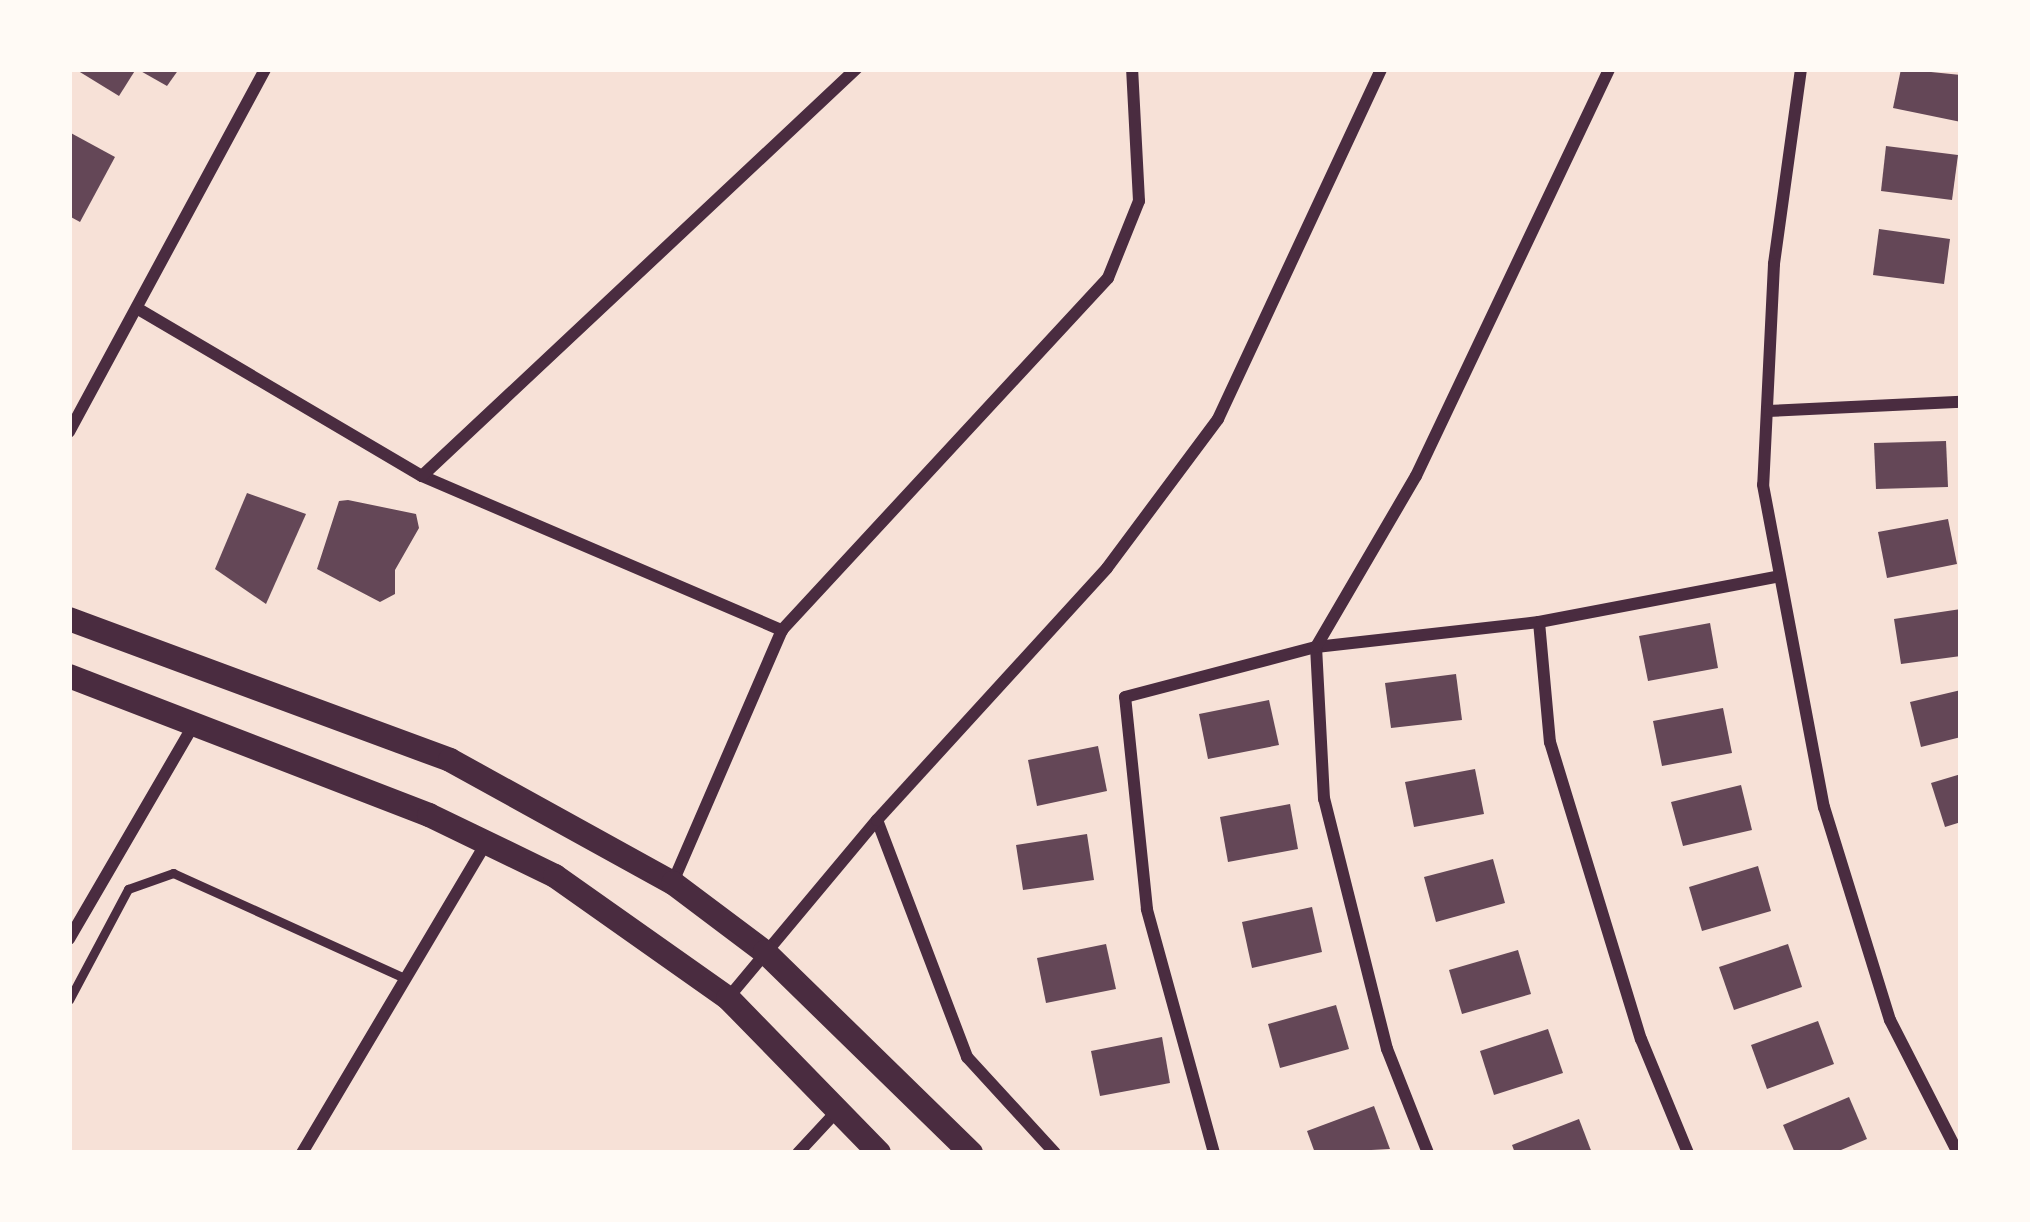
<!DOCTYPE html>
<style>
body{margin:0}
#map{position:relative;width:2030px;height:1222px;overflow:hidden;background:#f7e1d7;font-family:"Archivo Narrow",sans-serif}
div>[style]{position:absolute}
.building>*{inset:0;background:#644757}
.service>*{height:9px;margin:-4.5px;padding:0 4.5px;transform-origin:4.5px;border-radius:4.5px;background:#4a2c40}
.minor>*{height:12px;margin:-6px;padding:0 6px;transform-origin:6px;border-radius:6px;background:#4a2c40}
.secondary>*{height:24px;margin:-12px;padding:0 12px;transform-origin:12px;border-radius:12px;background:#4a2c40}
span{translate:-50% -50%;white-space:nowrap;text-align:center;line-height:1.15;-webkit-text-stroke:9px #fffaf5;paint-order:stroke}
.frame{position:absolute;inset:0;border:72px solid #fffaf5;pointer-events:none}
</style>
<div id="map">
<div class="building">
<i style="clip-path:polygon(75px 69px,136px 69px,119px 96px)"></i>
<i style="clip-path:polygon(137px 69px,179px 69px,167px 86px)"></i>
<i style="clip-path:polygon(1901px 69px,1961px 75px,1961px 122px,1893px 108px)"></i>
<i style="clip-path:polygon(69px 132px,115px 157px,80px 222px,69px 216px)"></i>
<i style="clip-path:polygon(1886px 146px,1958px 155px,1952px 200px,1881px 191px)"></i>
<i style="clip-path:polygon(1879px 229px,1950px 239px,1944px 284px,1873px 275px)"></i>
<i style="clip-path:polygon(1946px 441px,1948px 487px,1876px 489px,1874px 443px)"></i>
<i style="clip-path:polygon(247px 493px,306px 514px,266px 604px,215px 569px)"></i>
<i style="clip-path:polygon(348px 500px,416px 514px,419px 528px,395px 570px,395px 594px,380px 602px,317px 569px,339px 501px)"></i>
<i style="clip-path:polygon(1948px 519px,1957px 564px,1887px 578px,1878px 532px)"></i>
<i style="clip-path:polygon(1961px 609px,1961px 656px,1901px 664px,1894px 619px)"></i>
<i style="clip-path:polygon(1710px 623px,1718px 668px,1648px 681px,1639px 636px)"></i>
<i style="clip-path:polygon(1456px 674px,1462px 720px,1391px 728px,1385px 683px)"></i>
<i style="clip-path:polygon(1961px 690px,1961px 737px,1921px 747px,1910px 702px)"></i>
<i style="clip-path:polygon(1269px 700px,1279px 745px,1208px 759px,1199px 714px)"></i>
<i style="clip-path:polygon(1723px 708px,1732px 753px,1662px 766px,1653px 721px)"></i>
<i style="clip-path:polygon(1098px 746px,1107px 791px,1037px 806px,1028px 760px)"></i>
<i style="clip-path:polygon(1475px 769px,1484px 814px,1414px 827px,1405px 782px)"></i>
<i style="clip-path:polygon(1961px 774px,1961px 822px,1945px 827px,1931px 783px)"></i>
<i style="clip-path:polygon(1741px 785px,1752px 830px,1683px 846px,1671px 802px)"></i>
<i style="clip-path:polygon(1290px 804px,1298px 849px,1228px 862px,1220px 817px)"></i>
<i style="clip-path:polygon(1087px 834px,1094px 880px,1023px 890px,1016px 845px)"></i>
<i style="clip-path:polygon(1493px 859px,1505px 903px,1436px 922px,1424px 877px)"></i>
<i style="clip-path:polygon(1758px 866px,1771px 911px,1702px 931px,1689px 887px)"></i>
<i style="clip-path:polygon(1312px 907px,1322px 952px,1252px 968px,1242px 922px)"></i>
<i style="clip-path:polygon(1106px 944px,1116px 989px,1046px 1003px,1037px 958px)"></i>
<i style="clip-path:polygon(1788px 944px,1802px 987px,1734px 1010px,1719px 967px)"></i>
<i style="clip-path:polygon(1518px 950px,1531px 994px,1462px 1014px,1449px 970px)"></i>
<i style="clip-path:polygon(1336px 1005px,1349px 1049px,1280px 1068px,1268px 1024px)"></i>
<i style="clip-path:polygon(1818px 1021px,1834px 1064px,1767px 1089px,1751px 1045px)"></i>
<i style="clip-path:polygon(1548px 1029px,1563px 1073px,1494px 1095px,1480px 1051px)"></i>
<i style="clip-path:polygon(1162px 1037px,1170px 1083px,1100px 1096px,1091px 1051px)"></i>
<i style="clip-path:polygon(1849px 1097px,1867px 1139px,1834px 1153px,1795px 1153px,1783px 1125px)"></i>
<i style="clip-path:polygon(1374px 1106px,1390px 1149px,1315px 1153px,1307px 1131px)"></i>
<i style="clip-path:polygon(1579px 1119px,1592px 1153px,1515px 1153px,1512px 1145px)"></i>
</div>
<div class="service">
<i style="left:69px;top:1000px;width:126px;rotate:-62deg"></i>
<i style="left:128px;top:889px;width:48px;rotate:-19.6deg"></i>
<i style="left:173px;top:873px;width:255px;rotate:24.4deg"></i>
</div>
<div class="minor">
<i style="left:1801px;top:69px;width:197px;rotate:97.9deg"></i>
<i style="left:1774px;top:264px;width:221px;rotate:92.8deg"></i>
<i style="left:1763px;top:485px;width:328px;rotate:79.3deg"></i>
<i style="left:1824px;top:807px;width:223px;rotate:72.8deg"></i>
<i style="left:1890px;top:1020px;width:149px;rotate:62.9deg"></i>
<i style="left:140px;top:310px;width:327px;rotate:30.5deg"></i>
<i style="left:422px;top:476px;width:392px;rotate:23.2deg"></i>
<i style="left:782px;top:630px;width:275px;rotate:113.4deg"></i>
<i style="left:1767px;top:411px;width:194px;rotate:-2.7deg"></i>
<i style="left:69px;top:432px;width:413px;rotate:-61.6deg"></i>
<i style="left:422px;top:476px;width:595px;rotate:-43.16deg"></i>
<i style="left:1539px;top:622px;width:121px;rotate:84.8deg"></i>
<i style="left:1550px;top:742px;width:311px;rotate:73deg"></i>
<i style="left:1641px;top:1039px;width:123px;rotate:67.6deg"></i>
<i style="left:782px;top:630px;width:480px;rotate:-47.2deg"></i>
<i style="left:1108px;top:278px;width:83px;rotate:-68.1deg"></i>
<i style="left:1139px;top:201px;width:132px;rotate:-93deg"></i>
<i style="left:877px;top:820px;width:254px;rotate:69.2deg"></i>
<i style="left:967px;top:1057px;width:130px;rotate:47.5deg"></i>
<i style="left:69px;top:939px;width:249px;rotate:-59.8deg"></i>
<i style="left:728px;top:998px;width:232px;rotate:-50.1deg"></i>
<i style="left:877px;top:820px;width:341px;rotate:-47.6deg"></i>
<i style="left:1107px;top:568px;width:186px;rotate:-53.3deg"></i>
<i style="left:1218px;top:419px;width:386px;rotate:-65deg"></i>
<i style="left:302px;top:1153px;width:360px;rotate:-59.3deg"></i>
<i style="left:798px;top:1153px;width:59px;rotate:-47.1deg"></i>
<i style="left:1214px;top:1153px;width:253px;rotate:-105.4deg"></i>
<i style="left:1147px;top:909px;width:213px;rotate:-95.9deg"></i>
<i style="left:1125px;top:697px;width:197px;rotate:-14.7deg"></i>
<i style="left:1316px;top:647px;width:224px;rotate:-6.4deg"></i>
<i style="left:1539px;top:622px;width:245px;rotate:-10.8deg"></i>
<i style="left:1428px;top:1153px;width:112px;rotate:-111.5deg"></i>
<i style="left:1387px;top:1049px;width:258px;rotate:-104.1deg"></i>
<i style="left:1324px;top:799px;width:152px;rotate:-93deg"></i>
<i style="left:1316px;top:647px;width:198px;rotate:-59.7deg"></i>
<i style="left:1416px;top:476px;width:450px;rotate:-64.6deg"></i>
</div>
<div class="secondary">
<i style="left:69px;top:619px;width:406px;rotate:20.3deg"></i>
<i style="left:450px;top:760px;width:255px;rotate:28.9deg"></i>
<i style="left:673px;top:883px;width:115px;rotate:36.9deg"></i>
<i style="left:765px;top:952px;width:288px;rotate:44.3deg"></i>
<i style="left:69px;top:676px;width:386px;rotate:21.1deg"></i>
<i style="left:429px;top:815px;width:140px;rotate:25.8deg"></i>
<i style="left:555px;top:876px;width:212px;rotate:35.2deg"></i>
<i style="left:728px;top:998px;width:216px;rotate:45.7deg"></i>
</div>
<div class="frame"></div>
</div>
